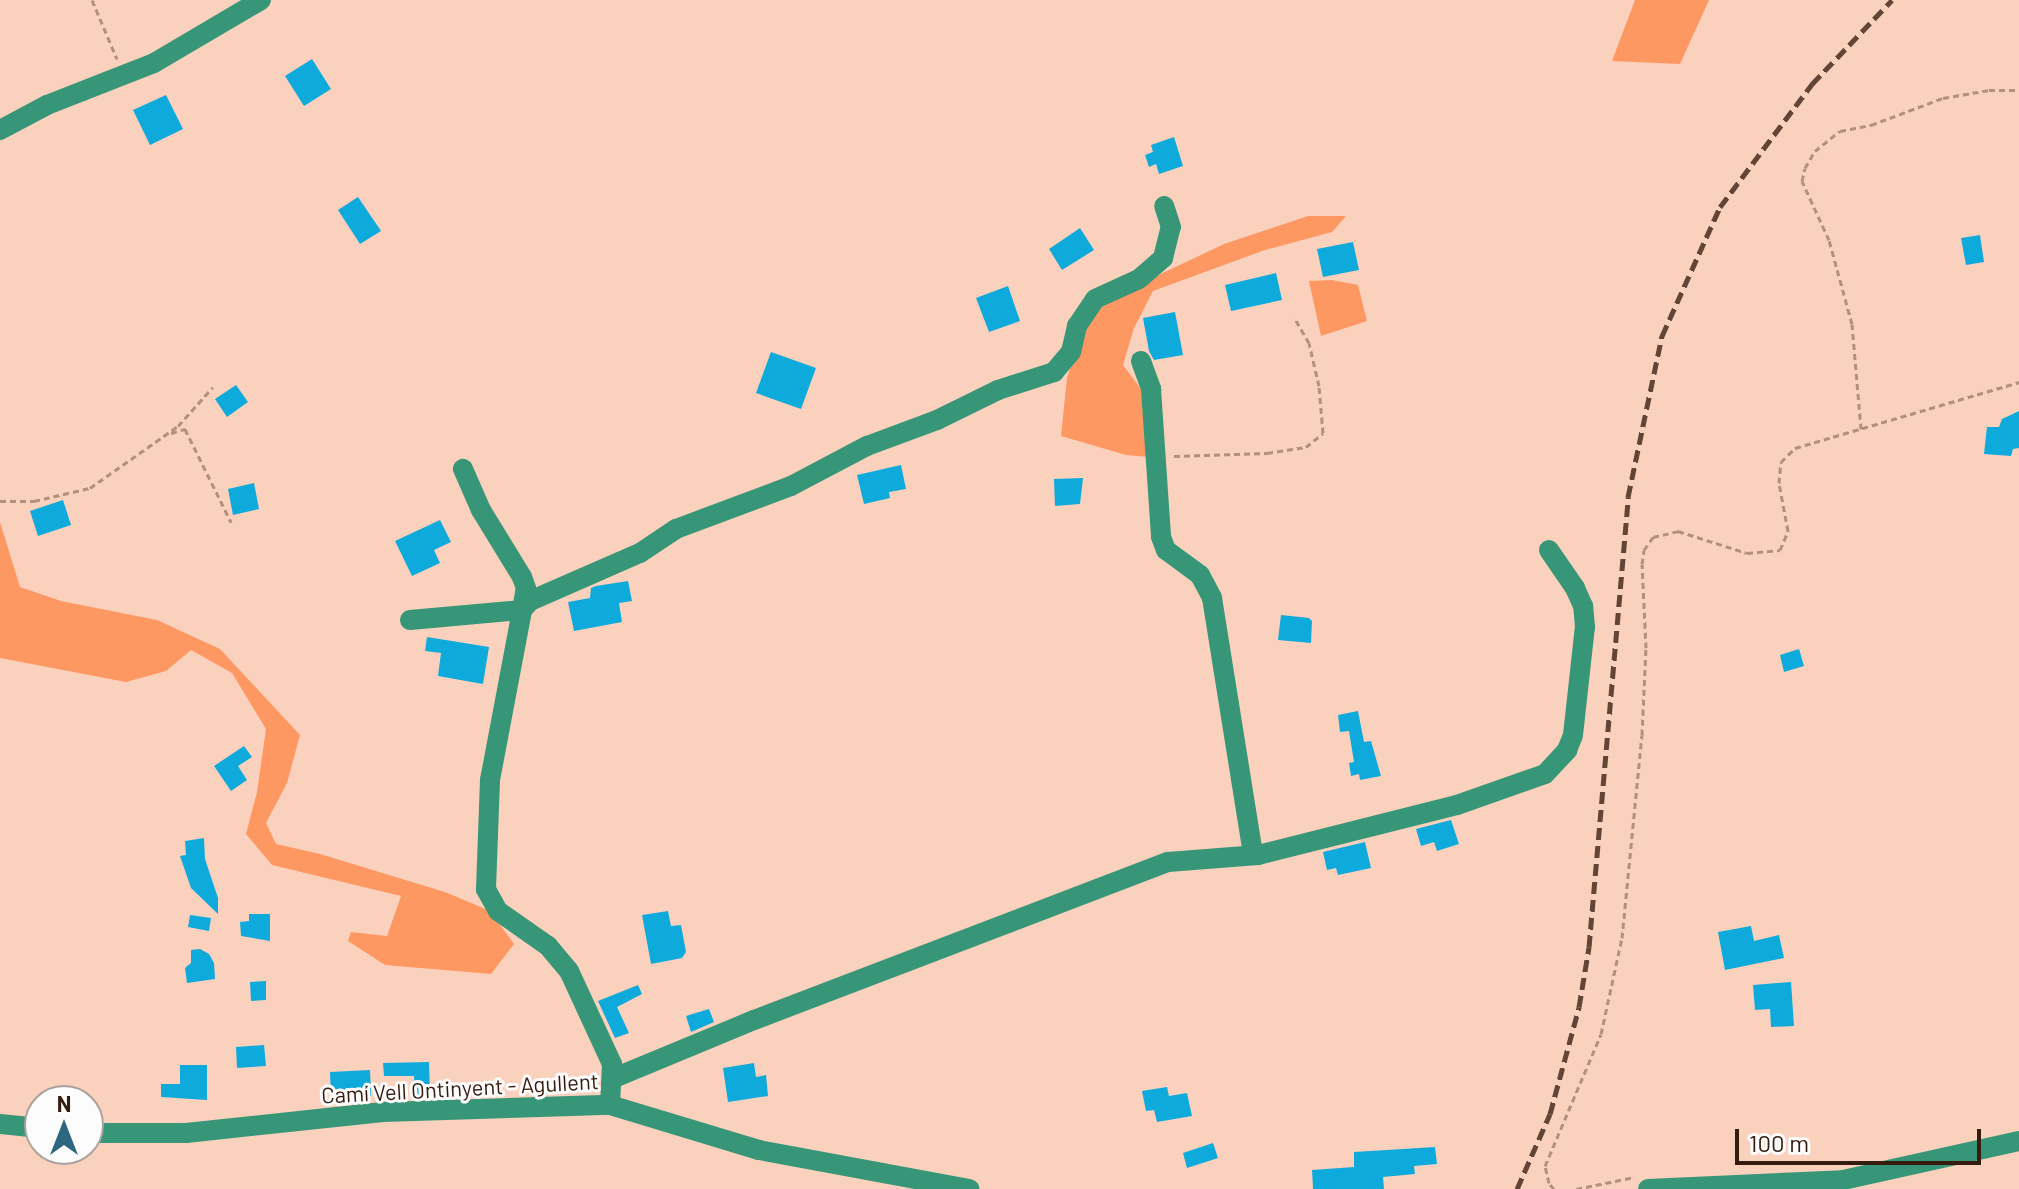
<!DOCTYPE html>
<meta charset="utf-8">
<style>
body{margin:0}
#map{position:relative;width:2019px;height:1189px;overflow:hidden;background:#fad1bd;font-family:Barlow,sans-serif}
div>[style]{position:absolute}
.green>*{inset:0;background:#fd9862}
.building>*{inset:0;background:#0faadc}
.path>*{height:3px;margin-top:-1.5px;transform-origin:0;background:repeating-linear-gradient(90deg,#b38f7e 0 6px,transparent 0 10px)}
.minor>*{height:20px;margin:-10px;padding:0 10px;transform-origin:10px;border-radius:10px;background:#369677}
.rail>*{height:5px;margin-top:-2.5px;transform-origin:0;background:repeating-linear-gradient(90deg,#624537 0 12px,transparent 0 18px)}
span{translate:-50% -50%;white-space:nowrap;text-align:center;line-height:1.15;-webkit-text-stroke:6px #fcfcfc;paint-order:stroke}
.street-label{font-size:22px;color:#351c0f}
.north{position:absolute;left:24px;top:1085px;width:80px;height:80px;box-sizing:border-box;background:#fcfcfc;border:2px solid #aca29d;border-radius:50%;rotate:0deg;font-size:22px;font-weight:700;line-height:32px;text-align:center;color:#351c0f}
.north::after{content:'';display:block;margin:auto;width:28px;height:36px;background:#2c677f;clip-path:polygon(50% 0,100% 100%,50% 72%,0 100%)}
.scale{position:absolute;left:1735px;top:1129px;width:246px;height:36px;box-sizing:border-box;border:4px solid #351c0f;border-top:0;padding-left:10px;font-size:24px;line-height:28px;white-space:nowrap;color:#351c0f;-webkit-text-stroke:6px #fcfcfc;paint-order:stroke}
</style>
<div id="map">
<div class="green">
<i style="clip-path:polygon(1635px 0,1709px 0,1680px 64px,1612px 61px)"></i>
<i style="clip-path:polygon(1308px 216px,1346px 216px,1332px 232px,1265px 250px,1153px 291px,1134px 328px,1123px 365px,1144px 393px,1149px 457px,1126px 455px,1061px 436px,1067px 378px,1084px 324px,1112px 297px,1224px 244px)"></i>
<i style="clip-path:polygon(1332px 280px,1358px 285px,1367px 321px,1321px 336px,1309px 281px)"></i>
<i style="clip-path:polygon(0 522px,20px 587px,61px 601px,157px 620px,220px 649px,300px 735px,287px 783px,266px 823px,276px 844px,320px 854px,445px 892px,490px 911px,514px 944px,491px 974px,385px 965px,348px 941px,351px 932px,387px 936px,401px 896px,272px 865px,246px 834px,257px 792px,266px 729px,232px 673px,191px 650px,166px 671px,126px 682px,0 658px)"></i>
</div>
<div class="building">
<i style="clip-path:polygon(312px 59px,331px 89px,304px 106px,285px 76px)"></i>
<i style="clip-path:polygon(166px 95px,183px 129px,150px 145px,133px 110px)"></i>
<i style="clip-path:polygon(1174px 137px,1183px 166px,1159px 174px,1156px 164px,1149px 167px,1145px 155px,1153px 152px,1151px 145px)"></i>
<i style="clip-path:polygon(358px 197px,381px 231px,360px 244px,338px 210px)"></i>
<i style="clip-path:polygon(1080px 228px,1094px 250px,1062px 270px,1049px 249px)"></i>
<i style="clip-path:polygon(1980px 235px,1984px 262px,1966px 265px,1961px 238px)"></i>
<i style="clip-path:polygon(1353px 242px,1359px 270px,1323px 277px,1317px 249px)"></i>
<i style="clip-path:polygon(1276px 273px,1282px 300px,1231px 311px,1225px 285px)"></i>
<i style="clip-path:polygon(1008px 286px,1020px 321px,989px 332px,976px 298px)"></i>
<i style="clip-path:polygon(1175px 312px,1183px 355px,1154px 360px,1149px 351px,1143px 318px)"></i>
<i style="clip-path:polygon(771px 352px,816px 368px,801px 409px,756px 393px)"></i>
<i style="clip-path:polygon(236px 385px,248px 402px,227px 417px,215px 399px)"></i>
<i style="clip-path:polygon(2019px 411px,2019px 448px,2013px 449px,2011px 456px,1984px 454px,1987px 427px,1999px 427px,2002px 419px)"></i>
<i style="clip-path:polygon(901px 465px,906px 489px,889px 492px,890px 498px,864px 504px,857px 475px)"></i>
<i style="clip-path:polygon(1083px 478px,1080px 504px,1055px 506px,1054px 479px)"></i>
<i style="clip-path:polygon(254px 483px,259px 509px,233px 515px,228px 489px)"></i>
<i style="clip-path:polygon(63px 500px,71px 525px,38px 536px,30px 511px)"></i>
<i style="clip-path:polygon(440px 520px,451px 542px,434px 550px,440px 563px,412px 576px,395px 541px)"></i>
<i style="clip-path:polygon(628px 581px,632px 601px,619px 603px,622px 622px,574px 631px,568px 602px,590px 598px,591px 588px,596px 586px)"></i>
<i style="clip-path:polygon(1281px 615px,1309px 618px,1312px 621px,1311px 643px,1278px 640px)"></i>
<i style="clip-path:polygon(427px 637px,489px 647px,483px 684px,438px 676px,441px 653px,425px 651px)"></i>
<i style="clip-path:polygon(1799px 649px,1804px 666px,1784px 672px,1780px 655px)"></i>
<i style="clip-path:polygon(1358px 711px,1364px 742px,1371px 741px,1381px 776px,1360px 780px,1359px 774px,1351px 776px,1349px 763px,1354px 762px,1349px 731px,1340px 732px,1338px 715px)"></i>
<i style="clip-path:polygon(244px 746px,252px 757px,238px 766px,247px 780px,231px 791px,214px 766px)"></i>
<i style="clip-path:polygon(1451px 820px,1459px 844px,1437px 851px,1434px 842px,1421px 846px,1416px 829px)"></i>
<i style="clip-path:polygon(204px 838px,205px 859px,218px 898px,218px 914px,191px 888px,180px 856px,186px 855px,185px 841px)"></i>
<i style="clip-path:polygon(1365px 842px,1371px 868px,1338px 875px,1336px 868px,1327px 870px,1323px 852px)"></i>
<i style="clip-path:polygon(668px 911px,671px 926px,681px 925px,686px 952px,682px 958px,651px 964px,642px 915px)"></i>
<i style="clip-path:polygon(249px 914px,270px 914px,270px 941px,241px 936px,240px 922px,249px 921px)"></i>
<i style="clip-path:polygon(190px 915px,211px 918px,209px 931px,188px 927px)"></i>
<i style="clip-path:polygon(1751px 926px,1754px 941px,1779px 935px,1784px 958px,1725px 970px,1718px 932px)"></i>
<i style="clip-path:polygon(200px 949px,209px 954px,214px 963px,215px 979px,187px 983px,185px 968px,191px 963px,191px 950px)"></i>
<i style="clip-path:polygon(266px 981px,266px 1000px,251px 1001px,250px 982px)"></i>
<i style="clip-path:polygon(1791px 982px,1794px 1026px,1771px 1027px,1770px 1009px,1755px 1010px,1753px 985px)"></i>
<i style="clip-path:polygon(638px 985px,642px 994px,617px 1007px,629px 1033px,615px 1038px,598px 1001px)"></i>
<i style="clip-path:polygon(709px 1009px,714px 1022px,691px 1032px,686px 1016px)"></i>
<i style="clip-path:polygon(264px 1045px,266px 1066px,237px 1068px,236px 1047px)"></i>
<i style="clip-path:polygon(429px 1062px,430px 1096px,415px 1096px,414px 1076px,384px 1076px,383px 1063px)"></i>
<i style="clip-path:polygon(754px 1063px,756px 1077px,766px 1075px,768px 1096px,728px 1102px,723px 1068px)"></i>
<i style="clip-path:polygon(180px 1065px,207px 1065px,207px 1100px,161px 1097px,161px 1084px,180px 1084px)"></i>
<i style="clip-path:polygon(370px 1070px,371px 1096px,331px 1097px,330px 1072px)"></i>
<i style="clip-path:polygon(1167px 1087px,1169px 1096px,1187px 1093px,1192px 1116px,1157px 1122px,1154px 1110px,1146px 1111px,1142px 1091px)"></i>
<i style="clip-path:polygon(1213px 1143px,1218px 1158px,1187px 1168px,1183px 1153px)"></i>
<i style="clip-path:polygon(1435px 1147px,1437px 1164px,1414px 1166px,1415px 1174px,1383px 1177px,1384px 1189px,1313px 1189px,1312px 1170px,1354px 1167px,1354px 1152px)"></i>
</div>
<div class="path">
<i style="left:92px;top:0;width:64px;rotate:67deg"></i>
<i style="left:1861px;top:429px;width:105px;rotate:-94.9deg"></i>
<i style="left:1852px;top:324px;width:87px;rotate:-105.3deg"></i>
<i style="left:1829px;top:240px;width:65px;rotate:-114.6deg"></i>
<i style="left:1802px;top:181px;width:13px;rotate:-77deg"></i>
<i style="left:1805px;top:168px;width:20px;rotate:-60deg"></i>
<i style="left:1815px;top:151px;width:32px;rotate:-39deg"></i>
<i style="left:1840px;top:131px;width:32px;rotate:-11deg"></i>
<i style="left:1871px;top:125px;width:77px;rotate:-20.6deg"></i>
<i style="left:1943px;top:98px;width:47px;rotate:-9.9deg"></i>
<i style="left:1989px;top:90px;width:30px"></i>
<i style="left:171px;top:433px;width:15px;rotate:-16deg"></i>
<i style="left:185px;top:429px;width:104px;rotate:63.7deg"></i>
<i style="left:1174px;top:456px;width:93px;rotate:-1.8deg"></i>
<i style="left:1267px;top:453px;width:39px;rotate:-9deg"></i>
<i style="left:1306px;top:447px;width:22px;rotate:-39deg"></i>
<i style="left:1323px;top:433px;width:47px;rotate:-94.9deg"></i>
<i style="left:1319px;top:386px;width:44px;rotate:-103.1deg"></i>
<i style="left:1309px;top:343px;width:30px;rotate:-120deg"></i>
<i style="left:0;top:501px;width:34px"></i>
<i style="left:34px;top:501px;width:57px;rotate:-13.1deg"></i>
<i style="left:90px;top:488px;width:108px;rotate:-35.2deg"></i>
<i style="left:178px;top:426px;width:52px;rotate:-48.1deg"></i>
<i style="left:1554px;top:1189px;width:8px;rotate:-130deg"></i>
<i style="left:1549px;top:1183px;width:17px;rotate:-103deg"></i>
<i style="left:1545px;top:1166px;width:143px;rotate:-67deg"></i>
<i style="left:1601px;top:1034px;width:98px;rotate:-77.7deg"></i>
<i style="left:1622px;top:938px;width:204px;rotate:-84.4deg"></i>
<i style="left:1642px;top:735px;width:87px;rotate:-87.4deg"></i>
<i style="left:1646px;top:648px;width:84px;rotate:-92.7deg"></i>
<i style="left:1642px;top:564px;width:14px;rotate:-82deg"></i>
<i style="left:1644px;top:550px;width:16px;rotate:-55deg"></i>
<i style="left:1653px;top:537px;width:26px;rotate:-13deg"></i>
<i style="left:1678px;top:531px;width:72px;rotate:17.7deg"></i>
<i style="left:1747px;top:553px;width:33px;rotate:-5deg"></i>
<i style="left:1780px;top:550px;width:21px;rotate:-67deg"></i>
<i style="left:1788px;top:531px;width:49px;rotate:-100.6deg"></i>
<i style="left:1779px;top:483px;width:21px;rotate:-85deg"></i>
<i style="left:1781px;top:462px;width:20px;rotate:-45deg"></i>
<i style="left:1795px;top:448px;width:234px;rotate:-16.4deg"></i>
<i style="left:1576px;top:1189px;width:60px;rotate:-11.5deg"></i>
</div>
<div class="minor">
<i style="left:0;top:130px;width:53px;rotate:-28deg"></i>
<i style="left:47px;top:105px;width:115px;rotate:-21.4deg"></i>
<i style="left:154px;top:63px;width:124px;rotate:-30.5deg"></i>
<i style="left:1141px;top:361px;width:30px;rotate:70deg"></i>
<i style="left:1151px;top:389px;width:148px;rotate:86.1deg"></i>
<i style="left:1161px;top:537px;width:14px;rotate:69deg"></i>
<i style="left:1166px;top:550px;width:42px;rotate:36.3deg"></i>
<i style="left:1200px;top:575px;width:26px;rotate:62deg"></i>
<i style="left:1212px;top:598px;width:260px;rotate:80.9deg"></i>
<i style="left:410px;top:620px;width:112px;rotate:-5.1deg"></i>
<i style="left:522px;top:610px;width:22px;rotate:-80deg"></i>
<i style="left:526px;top:588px;width:12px;rotate:-110deg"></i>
<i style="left:522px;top:577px;width:79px;rotate:-121.5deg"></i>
<i style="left:481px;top:510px;width:45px;rotate:-113.7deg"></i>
<i style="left:614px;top:1078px;width:152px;rotate:-22.5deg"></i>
<i style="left:754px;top:1020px;width:443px;rotate:-20.9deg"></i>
<i style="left:1168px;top:862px;width:90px;rotate:-4.4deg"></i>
<i style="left:1258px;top:855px;width:205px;rotate:-14.1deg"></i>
<i style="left:1457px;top:805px;width:93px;rotate:-19.4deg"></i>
<i style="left:1545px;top:774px;width:33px;rotate:-47deg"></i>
<i style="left:1567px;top:750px;width:16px;rotate:-68deg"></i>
<i style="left:1573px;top:735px;width:109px;rotate:-83.7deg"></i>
<i style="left:1585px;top:627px;width:21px;rotate:-95deg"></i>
<i style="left:1583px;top:606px;width:20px;rotate:-114deg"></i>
<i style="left:1575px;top:588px;width:46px;rotate:-124.4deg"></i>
<i style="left:610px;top:1105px;width:41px;rotate:-87.2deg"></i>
<i style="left:612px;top:1064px;width:102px;rotate:-114.8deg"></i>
<i style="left:569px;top:971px;width:33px;rotate:-130deg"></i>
<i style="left:548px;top:946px;width:61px;rotate:-145deg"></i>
<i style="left:498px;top:911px;width:25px;rotate:-119deg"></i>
<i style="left:486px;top:889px;width:109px;rotate:-87.9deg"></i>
<i style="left:490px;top:780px;width:173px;rotate:-79.3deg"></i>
<i style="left:522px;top:610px;width:12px;rotate:-48deg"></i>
<i style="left:530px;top:601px;width:120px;rotate:-23.6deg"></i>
<i style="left:640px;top:553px;width:43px;rotate:-33.7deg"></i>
<i style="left:676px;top:529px;width:123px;rotate:-20.5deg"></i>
<i style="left:791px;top:486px;width:86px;rotate:-27.8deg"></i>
<i style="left:867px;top:446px;width:75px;rotate:-20.4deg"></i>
<i style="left:937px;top:420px;width:68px;rotate:-26.2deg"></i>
<i style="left:998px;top:390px;width:59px;rotate:-17.8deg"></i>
<i style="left:1054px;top:372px;width:26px;rotate:-50deg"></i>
<i style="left:1071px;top:352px;width:27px;rotate:-77deg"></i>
<i style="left:1077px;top:326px;width:32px;rotate:-56deg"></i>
<i style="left:1095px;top:299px;width:48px;rotate:-24.4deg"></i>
<i style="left:1139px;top:279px;width:32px;rotate:-41deg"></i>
<i style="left:1163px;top:258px;width:32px;rotate:-76deg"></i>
<i style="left:1171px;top:227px;width:22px;rotate:-108deg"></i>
<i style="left:0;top:1124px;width:40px;rotate:5.7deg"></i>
<i style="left:88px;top:1133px;width:98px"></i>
<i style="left:186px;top:1133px;width:198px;rotate:-6.1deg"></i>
<i style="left:383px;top:1112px;width:227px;rotate:-1.8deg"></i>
<i style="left:610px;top:1105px;width:156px;rotate:16.8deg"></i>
<i style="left:759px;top:1150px;width:214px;rotate:10.5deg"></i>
<i style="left:1648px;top:1189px;width:195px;rotate:-2.6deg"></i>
<i style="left:1843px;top:1180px;width:180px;rotate:-12.5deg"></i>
</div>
<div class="rail">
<i style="left:1517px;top:1189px;width:82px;rotate:-66.3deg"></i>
<i style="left:1550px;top:1114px;width:111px;rotate:-74.8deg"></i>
<i style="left:1579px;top:1007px;width:61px;rotate:-80.5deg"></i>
<i style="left:1589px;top:947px;width:452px;rotate:-85deg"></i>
<i style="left:1628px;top:497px;width:165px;rotate:-78.1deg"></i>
<i style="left:1662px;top:336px;width:141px;rotate:-65.8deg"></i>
<i style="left:1720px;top:207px;width:154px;rotate:-53.2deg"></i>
<i style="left:1812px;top:84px;width:116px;rotate:-46.4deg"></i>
</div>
<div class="street-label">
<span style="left:460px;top:1088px;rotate:-3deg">Camí Vell Ontinyent - Agullent</span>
</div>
<div class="north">N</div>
<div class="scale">100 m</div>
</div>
